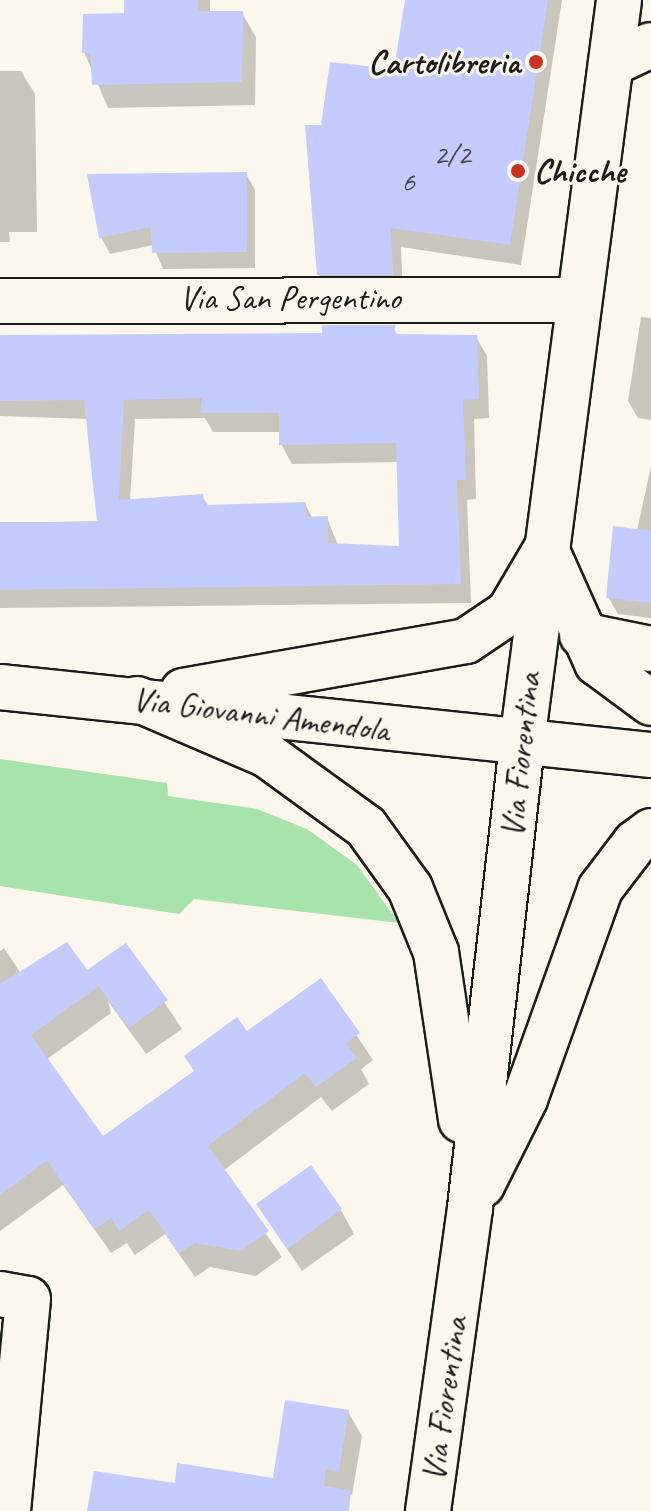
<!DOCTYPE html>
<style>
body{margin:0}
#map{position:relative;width:651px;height:1511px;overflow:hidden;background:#fbf7ec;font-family:Caveat,sans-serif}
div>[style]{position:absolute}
.green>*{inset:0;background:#a7e3aa}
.shadow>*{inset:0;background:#0003}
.building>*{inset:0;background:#c4cbfd}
.roads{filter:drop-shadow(2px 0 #1c1c1c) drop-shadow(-2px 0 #1c1c1c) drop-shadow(0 2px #1c1c1c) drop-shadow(0 -2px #1c1c1c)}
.minor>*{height:44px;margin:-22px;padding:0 22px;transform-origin:22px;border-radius:22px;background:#fbf7ec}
.secondary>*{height:44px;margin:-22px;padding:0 22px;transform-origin:22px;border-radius:22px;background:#fbf7ec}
.primary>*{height:44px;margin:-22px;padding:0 22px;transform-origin:22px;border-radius:22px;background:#fbf7ec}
.dots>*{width:22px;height:22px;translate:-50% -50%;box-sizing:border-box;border:4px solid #fbf7ec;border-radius:50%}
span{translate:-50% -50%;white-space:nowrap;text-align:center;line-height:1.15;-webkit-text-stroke:6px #fbf7ec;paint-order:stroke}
.number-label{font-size:30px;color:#464854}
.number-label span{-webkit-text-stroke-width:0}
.poi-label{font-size:34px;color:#1c1c1c;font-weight:700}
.right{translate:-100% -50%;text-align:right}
.left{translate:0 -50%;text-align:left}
.street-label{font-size:34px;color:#1c1c1c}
</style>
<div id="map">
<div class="green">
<i style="clip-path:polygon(0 759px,167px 783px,168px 796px,257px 809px,307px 829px,357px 865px,399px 923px,194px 899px,179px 914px,0 886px)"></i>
</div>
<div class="shadow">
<i style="clip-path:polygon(126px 0,210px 0,210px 13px,242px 13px,256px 37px,255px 105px,108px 108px,84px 52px,126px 15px)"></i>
<i style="clip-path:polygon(407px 0,562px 0,521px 265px,401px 247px,403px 295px,331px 295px,319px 275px,322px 127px,396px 71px)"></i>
<i style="clip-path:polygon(0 71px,21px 71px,35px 94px,37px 232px,9px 232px,10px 242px,0 242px)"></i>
<i style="clip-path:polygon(246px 174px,255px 190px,255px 268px,163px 269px,153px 245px,110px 254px,101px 237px)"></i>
<i style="clip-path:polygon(641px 317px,651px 318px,651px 420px,638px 418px,628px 401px)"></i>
<i style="clip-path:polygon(evenodd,393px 327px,398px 336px,476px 337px,487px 356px,489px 418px,474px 419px,476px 499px,467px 500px,471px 603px,0 608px,0 523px,99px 521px,89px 419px,0 416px,0 337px,324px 335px,393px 327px,205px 418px,213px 432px,281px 432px,281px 444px,292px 464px,399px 462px,401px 548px,338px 545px,327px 518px,313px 519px,305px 504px,209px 507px,202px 496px,130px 501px,135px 419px,205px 418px)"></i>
<i style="clip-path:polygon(651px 466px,651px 618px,618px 614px,608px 597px,637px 531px)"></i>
<i style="clip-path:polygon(126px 945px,182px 1029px,146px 1054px,108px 1001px,111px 1013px,46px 1060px,103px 1139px,320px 980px,373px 1060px,361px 1069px,369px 1084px,332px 1111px,321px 1097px,223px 1171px,282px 1257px,256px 1276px,210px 1267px,195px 1277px,165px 1234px,135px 1255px,127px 1243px,111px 1253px,63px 1185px,0 1231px,0 951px,4px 948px,20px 972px,93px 983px)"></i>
<i style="clip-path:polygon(341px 1210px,354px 1234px,302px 1271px,273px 1228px)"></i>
<i style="clip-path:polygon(348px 1412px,362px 1436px,352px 1495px,339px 1492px,336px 1511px,89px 1511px,176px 1485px,275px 1480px)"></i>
</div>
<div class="building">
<i style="clip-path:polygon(124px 0,198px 0,198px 11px,243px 11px,242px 82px,92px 85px,90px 53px,82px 53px,83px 14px,124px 13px)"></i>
<i style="clip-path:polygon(405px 0,548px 0,510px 245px,391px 228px,393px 275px,317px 275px,305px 125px,321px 125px,330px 62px,394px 69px)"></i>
<i style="clip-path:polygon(247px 172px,247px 252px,152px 253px,151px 227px,99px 238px,87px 174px)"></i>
<i style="clip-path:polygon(evenodd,322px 325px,395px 325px,395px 334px,477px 335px,479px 399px,463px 400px,466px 480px,457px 480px,461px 584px,0 590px,0 522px,97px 522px,84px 400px,0 401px,0 335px,322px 333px,322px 325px,202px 398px,200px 413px,279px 413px,279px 445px,396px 443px,399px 546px,328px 543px,328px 516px,306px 517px,306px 502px,205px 505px,203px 494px,119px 500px,124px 400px,202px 398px)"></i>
<i style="clip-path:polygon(613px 526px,651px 531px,651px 603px,606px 598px)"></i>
<i style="clip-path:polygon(67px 942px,99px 986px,31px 1035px,103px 1136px,194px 1071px,184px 1056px,237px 1017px,247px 1031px,321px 978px,360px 1033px,346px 1043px,357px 1058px,316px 1087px,305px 1073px,208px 1146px,269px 1231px,241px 1251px,195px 1243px,179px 1253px,149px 1210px,119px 1231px,111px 1218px,95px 1229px,47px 1161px,0 1195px,0 984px)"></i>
<i style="clip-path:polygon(126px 943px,168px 1000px,129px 1028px,87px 970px)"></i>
<i style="clip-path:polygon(311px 1165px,342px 1209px,287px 1249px,256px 1204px)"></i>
<i style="clip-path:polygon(285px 1400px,349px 1410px,339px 1472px,326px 1469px,324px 1486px,351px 1490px,349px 1511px,87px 1511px,94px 1471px,175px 1483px,177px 1463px,273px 1478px)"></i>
</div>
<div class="roads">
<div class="minor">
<i style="left:611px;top:64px;width:44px;rotate:-25.4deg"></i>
<i style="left:0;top:301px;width:579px;rotate:-0.1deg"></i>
<i style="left:582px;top:635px;width:70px;rotate:11.5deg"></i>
<i style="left:0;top:1294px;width:28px;rotate:10deg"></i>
<i style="left:28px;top:1299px;width:213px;rotate:95.4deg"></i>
</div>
<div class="secondary">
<i style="left:522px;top:742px;width:748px;rotate:-82.55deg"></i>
</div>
<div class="primary">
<i style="left:546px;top:549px;width:125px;rotate:65.9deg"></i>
<i style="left:597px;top:663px;width:67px;rotate:36.5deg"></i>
<i style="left:0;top:687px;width:655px;rotate:5.96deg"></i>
<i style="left:183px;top:691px;width:287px;rotate:-10deg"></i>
<i style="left:466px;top:641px;width:52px;rotate:-34deg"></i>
<i style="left:509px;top:612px;width:73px;rotate:-59.6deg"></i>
<i style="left:137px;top:699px;width:142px;rotate:23.3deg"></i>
<i style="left:267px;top:755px;width:122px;rotate:36deg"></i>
<i style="left:366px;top:827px;width:75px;rotate:54.2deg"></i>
<i style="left:410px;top:888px;width:69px;rotate:67.9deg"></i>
<i style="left:436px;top:952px;width:170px;rotate:81.5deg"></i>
<i style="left:482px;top:1185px;width:96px;rotate:-63.4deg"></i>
<i style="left:525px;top:1099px;width:223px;rotate:-70.3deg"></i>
<i style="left:600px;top:889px;width:58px;rotate:-52.7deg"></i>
<i style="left:635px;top:843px;width:20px;rotate:-37deg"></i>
<i style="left:428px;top:1511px;width:306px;rotate:-82.1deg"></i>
<i style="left:470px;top:1208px;width:469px;rotate:-83.6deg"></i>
</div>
</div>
<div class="dots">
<i style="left:536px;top:62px;background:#c8321e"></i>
<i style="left:518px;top:171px;background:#c8321e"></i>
</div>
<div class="number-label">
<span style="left:452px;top:154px">2/2</span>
<span style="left:408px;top:181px">6</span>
</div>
<div class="poi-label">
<span class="right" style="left:520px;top:62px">Cartolibreria</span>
<span class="left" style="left:534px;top:171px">Chicche</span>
</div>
<div class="street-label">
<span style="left:290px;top:298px">Via San Pergentino</span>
<span style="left:261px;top:714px;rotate:7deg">Via Giovanni Amendola</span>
<span style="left:520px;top:755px;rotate:-84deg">Via Fiorentina</span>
<span style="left:444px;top:1399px;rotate:-82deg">Via Fiorentina</span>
</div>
</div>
